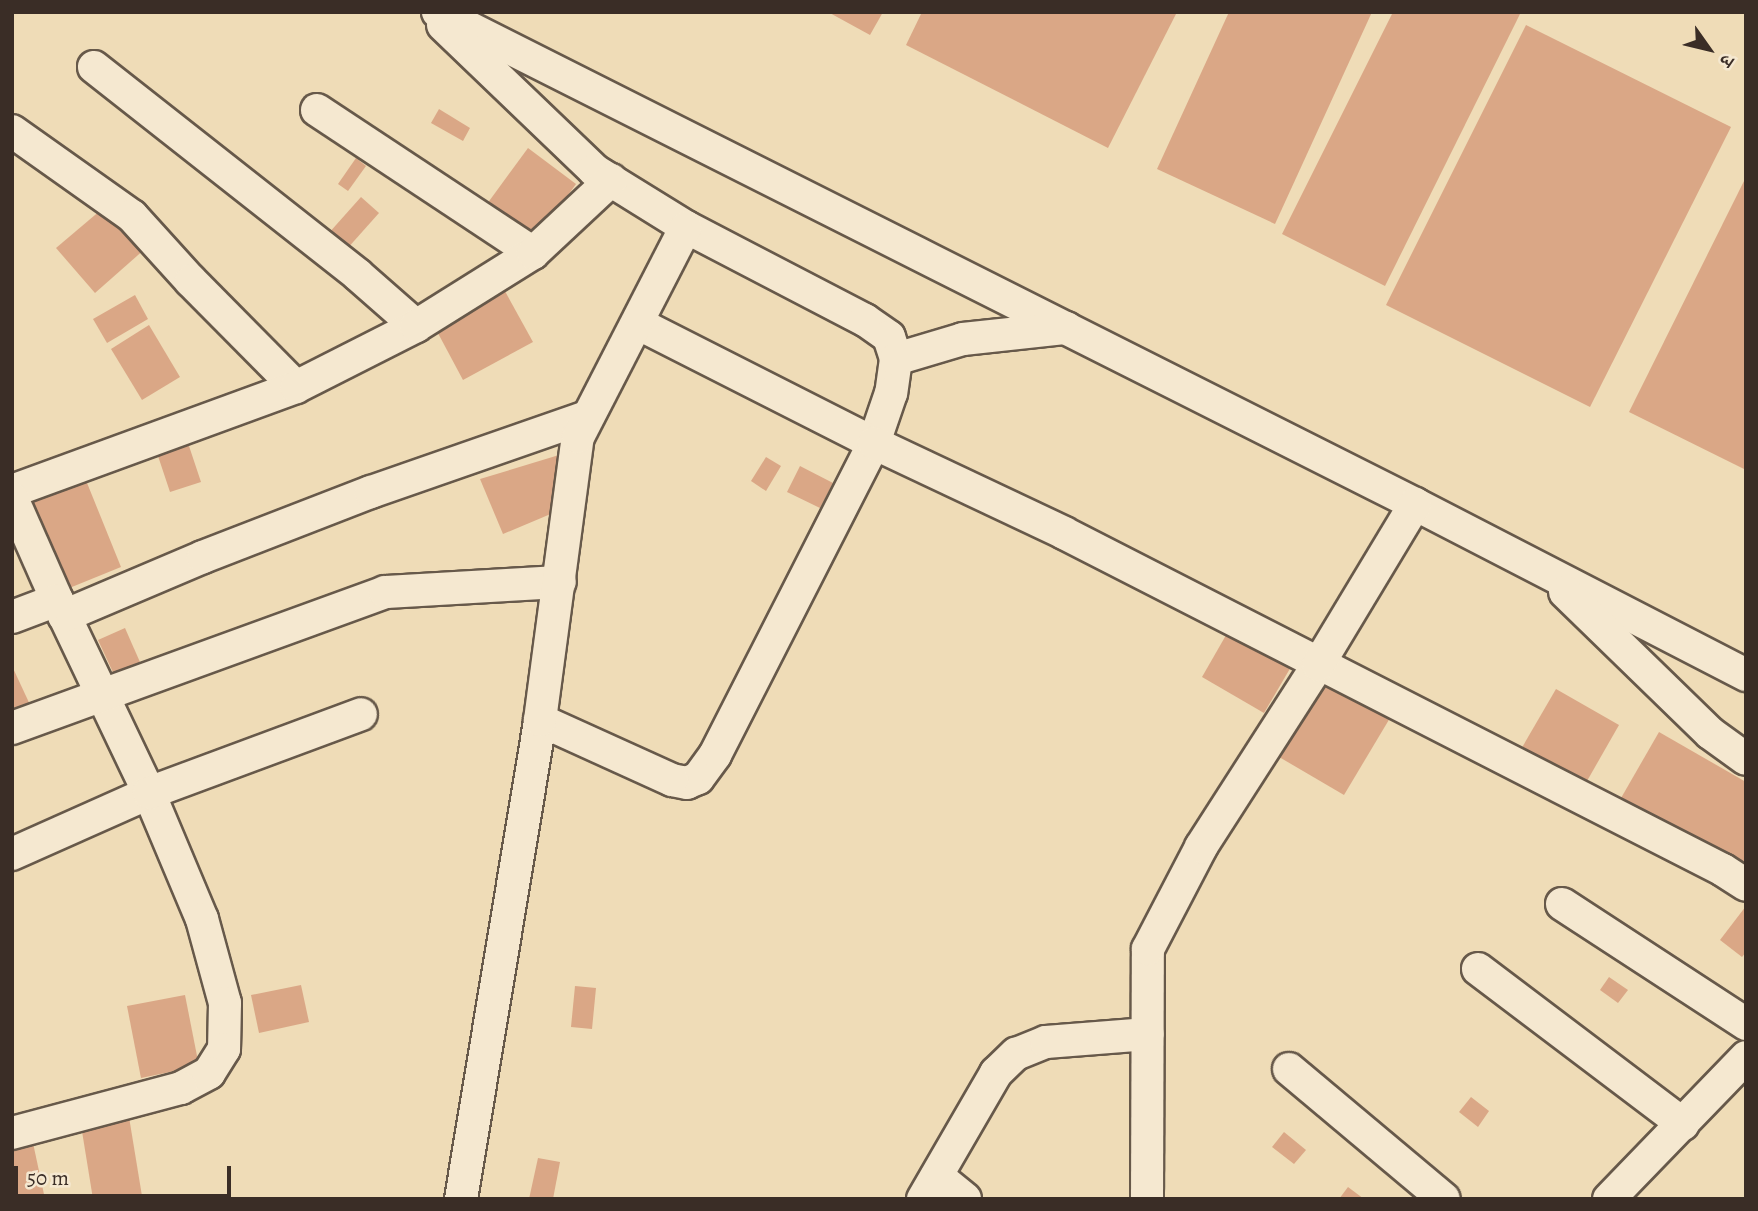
<!DOCTYPE html>
<meta charset="utf-8">
<style>
body{margin:0}
#map{position:relative;width:1758px;height:1211px;overflow:hidden;background:#efdcb7;font-family:Alegreya,"Noto Serif Devanagari",serif}
div>[style]{position:absolute}
.building>*{inset:0;background:#daa786}
.roads{filter:drop-shadow(2px 0 #67594a) drop-shadow(-2px 0 #67594a) drop-shadow(0 2px #67594a) drop-shadow(0 -2px #67594a)}
.minor>*{height:32px;margin:-16px;padding:0 16px;transform-origin:16px;border-radius:16px;background:#f5e8d0}
span{translate:-50% -50%;white-space:nowrap;text-align:center;line-height:1.15;-webkit-text-stroke:7px #f5e8d0;paint-order:stroke}
.frame{position:absolute;inset:0;border:14px solid #3a2d26;pointer-events:none}
.north{position:absolute;left:1674px;top:14px;width:70px;height:70px;-webkit-text-stroke:5px #f5e8d0;paint-order:stroke;rotate:124deg;font-size:19px;font-weight:700;line-height:28px;text-align:center;color:#3a2d26}
.north::after{content:'';display:block;margin:auto;width:24px;height:32px;background:#3a2d26;clip-path:polygon(50% 0,100% 100%,50% 72%,0 100%)}
.scale{position:absolute;left:14px;top:1166px;width:217px;height:32px;box-sizing:border-box;border:4px solid #3a2d26;border-top:0;padding-left:9px;font-size:21px;line-height:24px;white-space:nowrap;color:#3a2d26;-webkit-text-stroke:5px #f5e8d0;paint-order:stroke}
</style>
<div id="map">
<div class="building">
<i style="clip-path:polygon(828px 12px,883px 12px,870px 35px)"></i>
<i style="clip-path:polygon(922px 12px,1177px 12px,1108px 148px,906px 45px)"></i>
<i style="clip-path:polygon(1229px 12px,1372px 12px,1275px 224px,1157px 169px)"></i>
<i style="clip-path:polygon(1393px 12px,1521px 12px,1385px 286px,1282px 234px)"></i>
<i style="clip-path:polygon(1526px 25px,1731px 127px,1590px 407px,1386px 305px)"></i>
<i style="clip-path:polygon(439px 109px,470px 128px,463px 141px,431px 123px)"></i>
<i style="clip-path:polygon(528px 148px,576px 184px,536px 240px,487px 204px)"></i>
<i style="clip-path:polygon(356px 158px,366px 166px,348px 191px,338px 184px)"></i>
<i style="clip-path:polygon(1746px 177px,1746px 470px,1629px 412px)"></i>
<i style="clip-path:polygon(361px 197px,379px 213px,346px 250px,328px 234px)"></i>
<i style="clip-path:polygon(108px 204px,146px 248px,95px 293px,56px 248px)"></i>
<i style="clip-path:polygon(501px 284px,533px 342px,463px 380px,432px 322px)"></i>
<i style="clip-path:polygon(135px 295px,148px 319px,107px 343px,93px 319px)"></i>
<i style="clip-path:polygon(149px 325px,180px 377px,142px 400px,111px 349px)"></i>
<i style="clip-path:polygon(185px 434px,201px 482px,170px 492px,154px 444px)"></i>
<i style="clip-path:polygon(559px 455px,553px 513px,503px 534px,480px 479px)"></i>
<i style="clip-path:polygon(766px 457px,781px 466px,766px 491px,751px 481px)"></i>
<i style="clip-path:polygon(800px 466px,833px 483px,820px 508px,787px 492px)"></i>
<i style="clip-path:polygon(83px 473px,121px 567px,62px 591px,24px 497px)"></i>
<i style="clip-path:polygon(1233px 623px,1295px 660px,1264px 713px,1202px 677px)"></i>
<i style="clip-path:polygon(125px 628px,143px 669px,117px 681px,98px 640px)"></i>
<i style="clip-path:polygon(12px 666px,32px 709px,12px 718px)"></i>
<i style="clip-path:polygon(1320px 676px,1390px 718px,1344px 795px,1274px 754px)"></i>
<i style="clip-path:polygon(1556px 689px,1619px 725px,1583px 788px,1520px 751px)"></i>
<i style="clip-path:polygon(1659px 732px,1746px 782px,1746px 857px,1736px 874px,1617px 805px)"></i>
<i style="clip-path:polygon(1746px 906px,1746px 952px,1742px 957px,1720px 940px)"></i>
<i style="clip-path:polygon(1609px 977px,1628px 990px,1618px 1003px,1600px 990px)"></i>
<i style="clip-path:polygon(301px 985px,309px 1022px,259px 1033px,251px 995px)"></i>
<i style="clip-path:polygon(575px 986px,596px 988px,592px 1029px,571px 1027px)"></i>
<i style="clip-path:polygon(185px 995px,199px 1066px,141px 1078px,127px 1006px)"></i>
<i style="clip-path:polygon(1471px 1097px,1489px 1111px,1478px 1127px,1459px 1112px)"></i>
<i style="clip-path:polygon(128px 1111px,142px 1196px,93px 1199px,80px 1119px)"></i>
<i style="clip-path:polygon(1284px 1132px,1306px 1150px,1294px 1164px,1272px 1147px)"></i>
<i style="clip-path:polygon(33px 1143px,45px 1199px,12px 1199px,12px 1147px)"></i>
<i style="clip-path:polygon(538px 1158px,560px 1162px,553px 1199px,529px 1199px)"></i>
<i style="clip-path:polygon(1348px 1187px,1364px 1199px,1339px 1199px)"></i>
</div>
<div class="roads">
<div class="minor">
<i style="left:438px;top:12px;width:1094px;rotate:26.73deg"></i>
<i style="left:1415px;top:504px;width:373px;rotate:27.3deg"></i>
<i style="left:443px;top:25px;width:209px;rotate:43.8deg"></i>
<i style="left:594px;top:170px;width:108px;rotate:31.8deg"></i>
<i style="left:686px;top:227px;width:202px;rotate:27.5deg"></i>
<i style="left:865px;top:320px;width:29px;rotate:35deg"></i>
<i style="left:889px;top:337px;width:23px;rotate:72deg"></i>
<i style="left:896px;top:359px;width:34px;rotate:98deg"></i>
<i style="left:891px;top:393px;width:53px;rotate:108.8deg"></i>
<i style="left:874px;top:443px;width:350px;rotate:117deg"></i>
<i style="left:715px;top:755px;width:29px;rotate:126deg"></i>
<i style="left:698px;top:778px;width:12px;rotate:156deg"></i>
<i style="left:687px;top:783px;width:15px;rotate:-169deg"></i>
<i style="left:672px;top:780px;width:145px;rotate:-155.6deg"></i>
<i style="left:94px;top:67px;width:336px;rotate:38.2deg"></i>
<i style="left:358px;top:275px;width:77px;rotate:41.3deg"></i>
<i style="left:317px;top:110px;width:259px;rotate:33.5deg"></i>
<i style="left:12px;top:131px;width:147px;rotate:35.3deg"></i>
<i style="left:132px;top:216px;width:88px;rotate:47.8deg"></i>
<i style="left:191px;top:281px;width:149px;rotate:45.3deg"></i>
<i style="left:639px;top:324px;width:263px;rotate:26.9deg"></i>
<i style="left:874px;top:443px;width:210px;rotate:25.3deg"></i>
<i style="left:1064px;top:533px;width:740px;rotate:27.08deg"></i>
<i style="left:1723px;top:870px;width:27px;rotate:33deg"></i>
<i style="left:896px;top:359px;width:70px;rotate:-16.6deg"></i>
<i style="left:963px;top:339px;width:104px;rotate:-6.1deg"></i>
<i style="left:12px;top:491px;width:302px;rotate:-20.1deg"></i>
<i style="left:296px;top:387px;width:135px;rotate:-26.9deg"></i>
<i style="left:416px;top:326px;width:138px;rotate:-32deg"></i>
<i style="left:533px;top:253px;width:107px;rotate:-43.1deg"></i>
<i style="left:12px;top:498px;width:111px;rotate:66.2deg"></i>
<i style="left:57px;top:600px;width:214px;rotate:64.5deg"></i>
<i style="left:149px;top:793px;width:137px;rotate:67.2deg"></i>
<i style="left:202px;top:919px;width:87px;rotate:74.7deg"></i>
<i style="left:225px;top:1003px;width:46px;rotate:91.2deg"></i>
<i style="left:224px;top:1049px;width:28px;rotate:122deg"></i>
<i style="left:209px;top:1073px;width:32px;rotate:152deg"></i>
<i style="left:181px;top:1088px;width:175px;rotate:165.1deg"></i>
<i style="left:1565px;top:592px;width:202px;rotate:44.2deg"></i>
<i style="left:1710px;top:733px;width:44px;rotate:35.8deg"></i>
<i style="left:64px;top:616px;width:151px;rotate:-23deg"></i>
<i style="left:203px;top:557px;width:180px;rotate:-21.2deg"></i>
<i style="left:371px;top:492px;width:228px;rotate:-19.2deg"></i>
<i style="left:12px;top:617px;width:48px;rotate:-20.7deg"></i>
<i style="left:12px;top:728px;width:397px;rotate:-20deg"></i>
<i style="left:385px;top:592px;width:175px;rotate:-3.3deg"></i>
<i style="left:12px;top:854px;width:150px;rotate:-24deg"></i>
<i style="left:149px;top:793px;width:226px;rotate:-20.4deg"></i>
<i style="left:1562px;top:904px;width:220px;rotate:33.1deg"></i>
<i style="left:1478px;top:969px;width:257px;rotate:37.1deg"></i>
<i style="left:1289px;top:1069px;width:202px;rotate:40deg"></i>
<i style="left:937px;top:1176px;width:36px;rotate:39deg"></i>
<i style="left:461px;top:1199px;width:485px;rotate:-80.6deg"></i>
<i style="left:540px;top:720px;width:286px;rotate:-82.4deg"></i>
<i style="left:578px;top:437px;width:236px;rotate:-62.8deg"></i>
<i style="left:923px;top:1199px;width:146px;rotate:-59.9deg"></i>
<i style="left:996px;top:1073px;width:28px;rotate:-44deg"></i>
<i style="left:1016px;top:1054px;width:32px;rotate:-22deg"></i>
<i style="left:1046px;top:1042px;width:102px;rotate:-4.5deg"></i>
<i style="left:1147px;top:1199px;width:250px;rotate:-89.8deg"></i>
<i style="left:1148px;top:949px;width:115px;rotate:-62.5deg"></i>
<i style="left:1201px;top:847px;width:216px;rotate:-57.3deg"></i>
<i style="left:1318px;top:665px;width:188px;rotate:-58.9deg"></i>
<i style="left:1609px;top:1199px;width:197px;rotate:-46deg"></i>
</div>
</div>
<div class="frame"></div>
<div class="north">उ</div>
<div class="scale">50 m</div>
</div>
